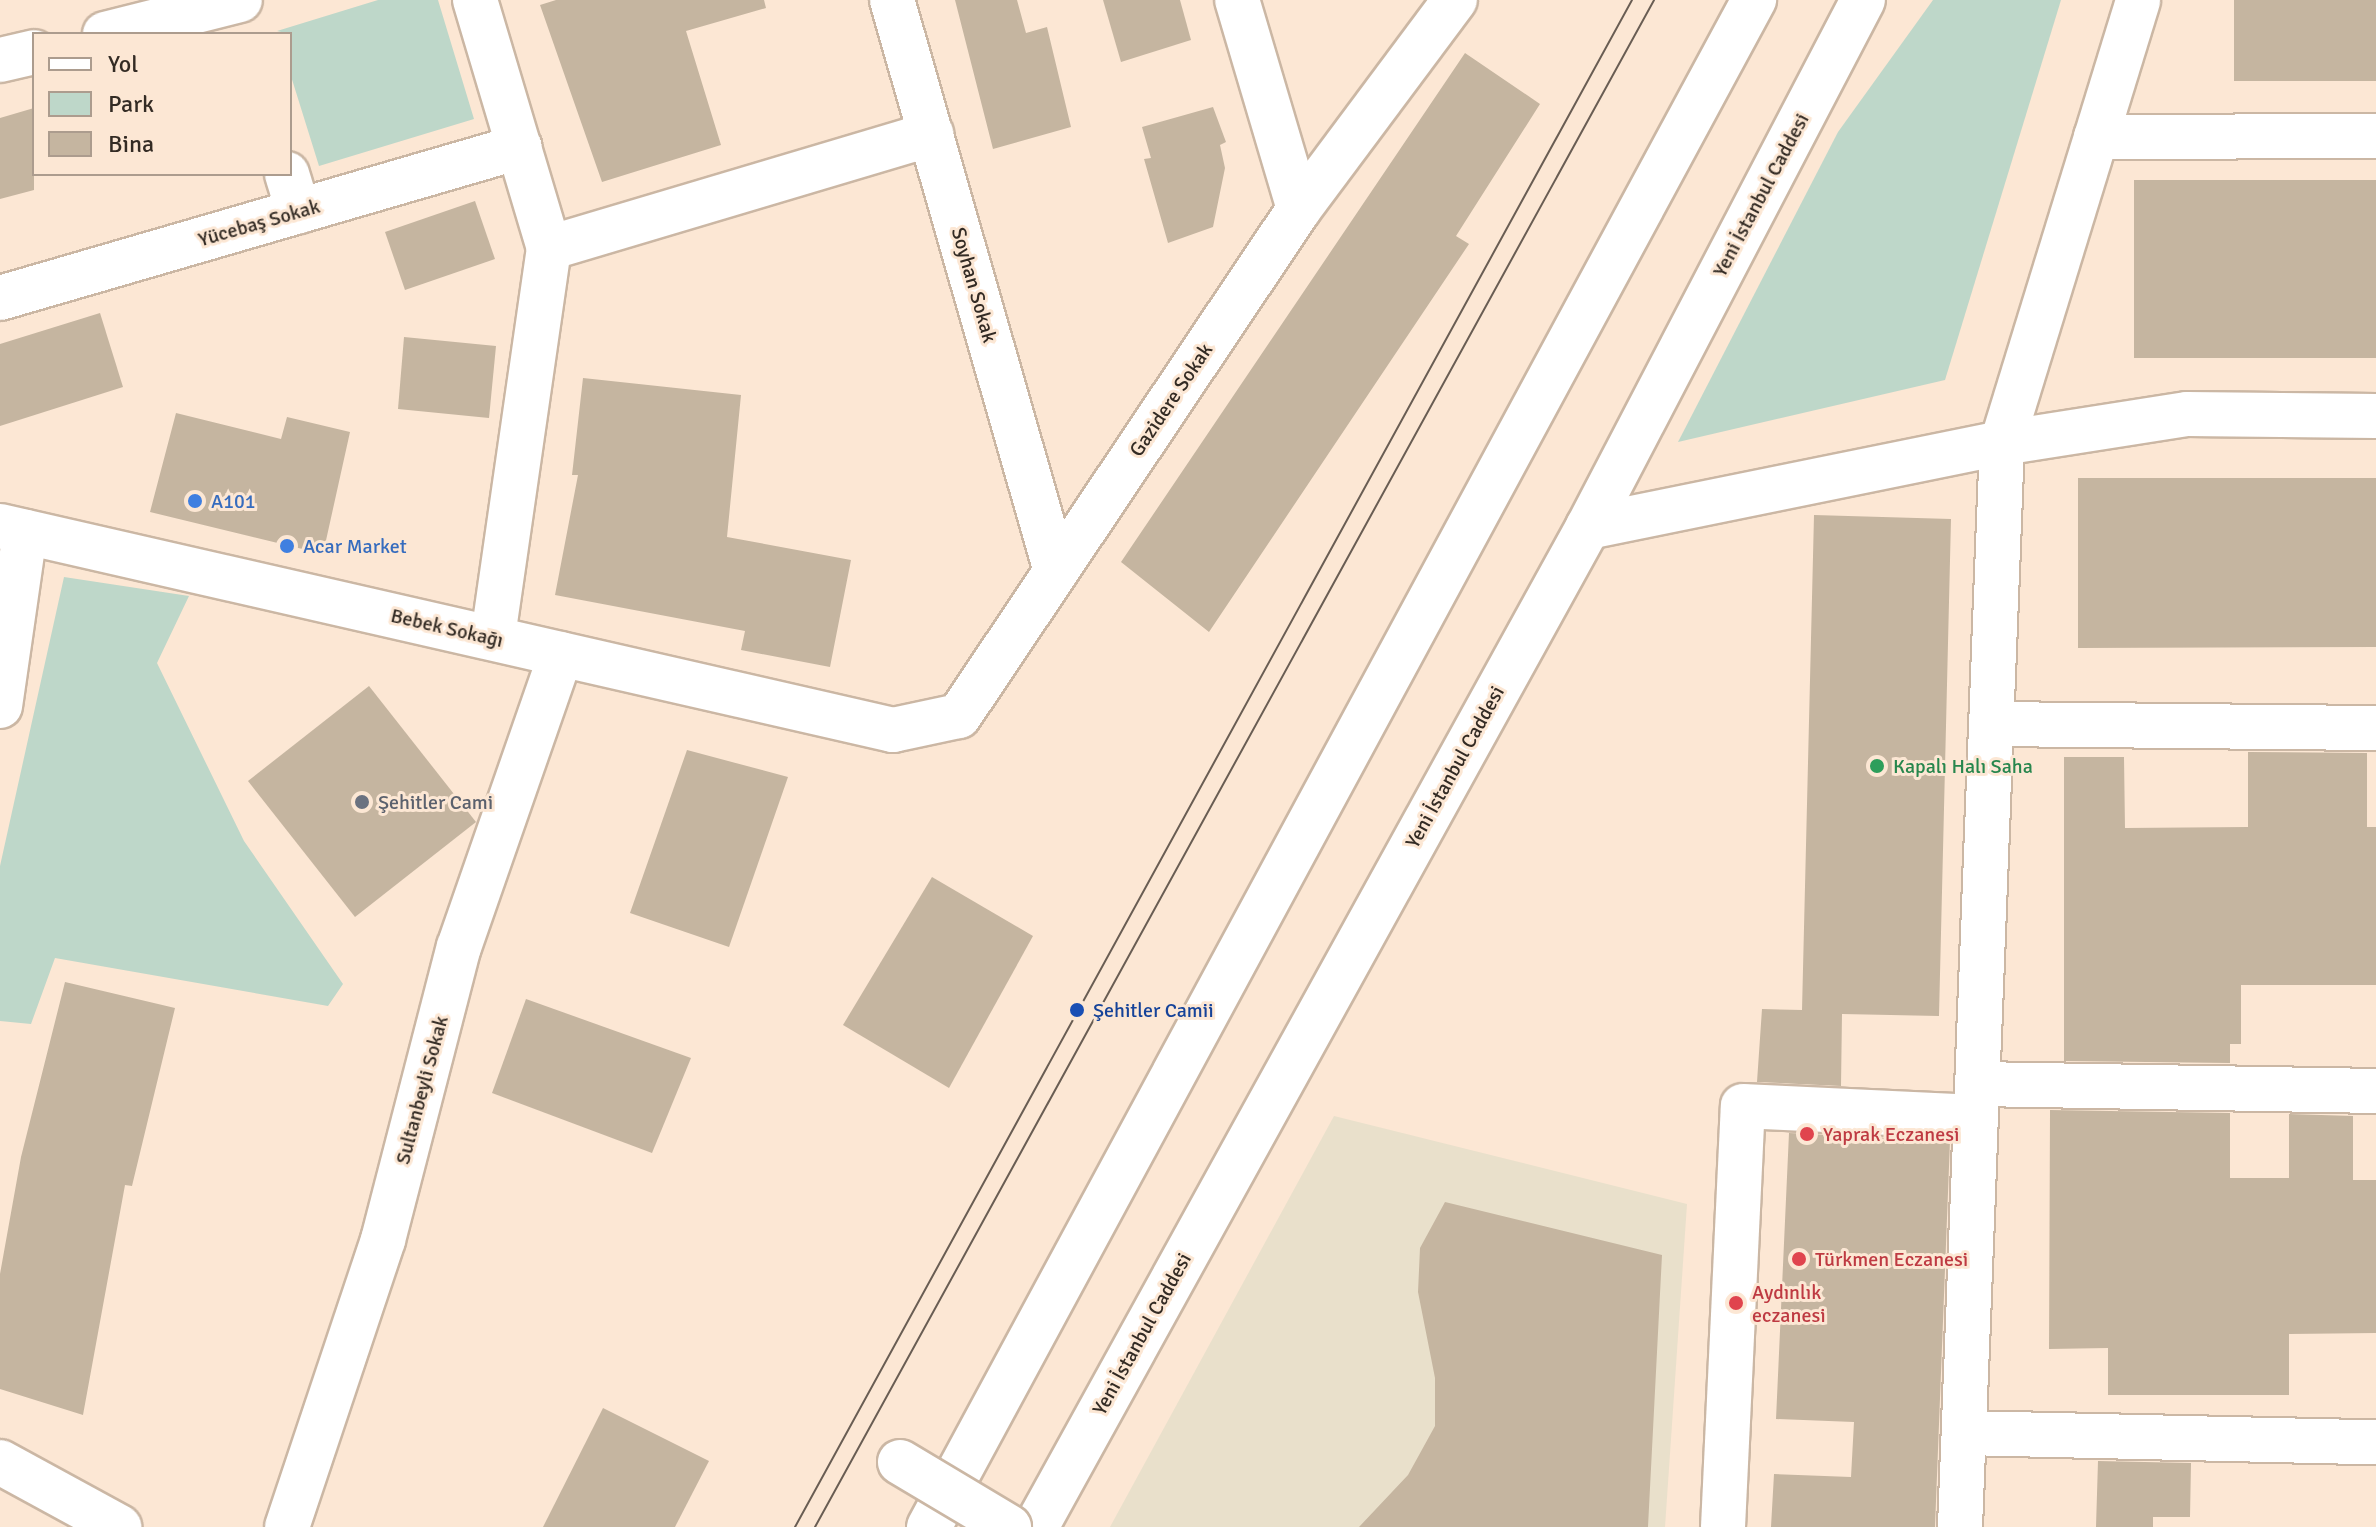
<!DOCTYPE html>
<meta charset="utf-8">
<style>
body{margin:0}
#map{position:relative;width:2376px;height:1527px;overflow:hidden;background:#fce7d4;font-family:Signika,sans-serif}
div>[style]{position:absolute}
.medical>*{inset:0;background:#e9e0cb}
.green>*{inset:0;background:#bed7c9}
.building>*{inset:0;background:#c5b5a0}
.roads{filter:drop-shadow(2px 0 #cbb7a4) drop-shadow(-2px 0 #cbb7a4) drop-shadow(0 2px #cbb7a4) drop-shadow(0 -2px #cbb7a4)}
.minor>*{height:44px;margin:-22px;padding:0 22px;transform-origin:22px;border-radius:22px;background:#fff}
.highway>*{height:44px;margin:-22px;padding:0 22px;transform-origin:22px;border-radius:22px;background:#fff}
.tram>*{height:2px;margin:-1px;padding:0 1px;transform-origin:1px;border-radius:1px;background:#695d53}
.bridges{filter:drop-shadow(2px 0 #cbb7a4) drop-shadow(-2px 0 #cbb7a4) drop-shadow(0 2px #cbb7a4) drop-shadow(0 -2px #cbb7a4)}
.minor-bridge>*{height:44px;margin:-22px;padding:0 22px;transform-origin:22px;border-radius:22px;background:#fff}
.dots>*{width:22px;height:22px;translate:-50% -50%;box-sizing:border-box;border:4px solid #fce7d4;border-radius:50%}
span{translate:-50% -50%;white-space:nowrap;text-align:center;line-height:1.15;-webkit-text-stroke:6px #fce7d4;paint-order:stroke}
.street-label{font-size:20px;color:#332b24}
.shop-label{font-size:20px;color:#366cbe}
.left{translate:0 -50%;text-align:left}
.leisure-label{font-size:20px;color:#27864d}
.worship-label{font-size:20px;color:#5b616d}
.transit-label{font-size:20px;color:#164399}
.health-label{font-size:20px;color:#be3a42}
.legend{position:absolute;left:32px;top:32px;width:260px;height:144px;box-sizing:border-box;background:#fce7d4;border:2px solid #ac9c8e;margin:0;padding:10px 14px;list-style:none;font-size:24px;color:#332b24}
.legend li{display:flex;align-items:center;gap:16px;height:40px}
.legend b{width:40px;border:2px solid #ac9c8e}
</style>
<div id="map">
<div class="medical">
<i style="clip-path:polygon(1334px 1116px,1687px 1204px,1665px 1527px,1110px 1527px)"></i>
</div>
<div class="green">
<i style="clip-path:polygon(378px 0,438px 0,474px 119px,319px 166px,290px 73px,290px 34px,277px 31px)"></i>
<i style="clip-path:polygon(1933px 0,2061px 0,1945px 380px,1678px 442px,1838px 132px)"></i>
<i style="clip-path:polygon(64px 577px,189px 596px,157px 663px,244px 841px,343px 984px,328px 1006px,55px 958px,31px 1024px,0 1021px,0 866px)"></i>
</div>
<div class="building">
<i style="clip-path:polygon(556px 0,764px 0,766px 8px,686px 31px,721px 145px,602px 182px,540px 5px)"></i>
<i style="clip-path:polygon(955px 0,1017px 0,1026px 33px,1047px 27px,1071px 127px,993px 149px)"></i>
<i style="clip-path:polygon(1103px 0,1180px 0,1191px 40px,1121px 62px)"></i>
<i style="clip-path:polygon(2234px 0,2376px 0,2376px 81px,2234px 81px)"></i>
<i style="clip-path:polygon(1465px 53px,1540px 104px,1456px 236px,1469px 244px,1209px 632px,1121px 562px)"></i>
<i style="clip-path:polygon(1213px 107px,1226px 142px,1220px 145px,1225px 168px,1213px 227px,1168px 243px,1144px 159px,1151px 158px,1142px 127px)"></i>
<i style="clip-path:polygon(34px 108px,34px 190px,0 199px,0 118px)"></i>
<i style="clip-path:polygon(2134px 180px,2376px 180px,2376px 358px,2134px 358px)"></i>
<i style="clip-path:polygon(475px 201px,495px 259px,405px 290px,385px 232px)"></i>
<i style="clip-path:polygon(100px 313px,123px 387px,0 426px,0 344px)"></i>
<i style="clip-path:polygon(404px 337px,496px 346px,489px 418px,398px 409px)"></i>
<i style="clip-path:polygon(583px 378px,741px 395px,727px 537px,851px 560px,830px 667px,741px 650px,745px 631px,555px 595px,578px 475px,572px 475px)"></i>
<i style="clip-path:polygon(176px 413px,281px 439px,287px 417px,350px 432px,323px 554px,150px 512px)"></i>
<i style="clip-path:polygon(2078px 478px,2376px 478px,2376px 647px,2078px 648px)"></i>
<i style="clip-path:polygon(1814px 515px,1951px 519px,1939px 1016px,1842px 1014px,1841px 1086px,1757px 1082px,1762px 1009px,1802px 1010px)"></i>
<i style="clip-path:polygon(369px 686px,476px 822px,355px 917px,248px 781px)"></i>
<i style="clip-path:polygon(687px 750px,788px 777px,729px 947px,630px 913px)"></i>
<i style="clip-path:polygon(2248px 752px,2367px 753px,2367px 827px,2376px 827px,2376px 985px,2241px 985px,2241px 1044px,2230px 1044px,2230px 1063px,2064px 1061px,2064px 757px,2124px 757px,2125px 828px,2248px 827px)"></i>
<i style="clip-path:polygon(932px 877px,1033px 936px,949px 1088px,843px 1025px)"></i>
<i style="clip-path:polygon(65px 982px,175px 1008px,132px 1186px,125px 1185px,83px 1415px,0 1389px,0 1274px,21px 1157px)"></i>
<i style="clip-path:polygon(526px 999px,691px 1058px,652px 1153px,492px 1093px)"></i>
<i style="clip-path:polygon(2050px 1110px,2230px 1113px,2230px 1178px,2289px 1178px,2289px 1114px,2353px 1116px,2353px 1180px,2376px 1180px,2376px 1333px,2289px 1334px,2289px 1395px,2108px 1395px,2108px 1348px,2049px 1349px)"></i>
<i style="clip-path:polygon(1789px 1133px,1950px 1141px,1935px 1527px,1771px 1527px,1774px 1474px,1851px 1477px,1854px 1422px,1776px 1419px)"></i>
<i style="clip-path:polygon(1445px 1202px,1662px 1255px,1648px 1527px,1359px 1527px,1408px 1475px,1435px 1426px,1435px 1378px,1418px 1292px,1420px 1248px)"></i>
<i style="clip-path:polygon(603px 1408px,709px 1461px,675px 1527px,543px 1527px)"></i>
<i style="clip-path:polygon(2098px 1461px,2191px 1463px,2190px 1517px,2153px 1517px,2153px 1527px,2096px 1527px)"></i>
</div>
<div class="roads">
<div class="minor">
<i style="left:475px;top:0;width:259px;rotate:73.4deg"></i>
<i style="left:549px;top:248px;width:394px;rotate:98.2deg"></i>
<i style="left:892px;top:0;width:594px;rotate:73.98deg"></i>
<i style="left:105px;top:34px;width:139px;rotate:-14.1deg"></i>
<i style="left:0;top:60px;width:35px;rotate:-13deg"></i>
<i style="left:2096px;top:137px;width:280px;rotate:-0.2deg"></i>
<i style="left:287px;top:174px;width:39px;rotate:73deg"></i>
<i style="left:1299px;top:209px;width:261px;rotate:-53.3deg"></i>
<i style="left:549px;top:248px;width:399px;rotate:-16.6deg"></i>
<i style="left:0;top:298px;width:541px;rotate:-16.22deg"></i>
<i style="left:0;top:526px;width:916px;rotate:12.87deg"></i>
<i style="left:893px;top:730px;width:67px;rotate:-12deg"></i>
<i style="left:959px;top:716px;width:610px;rotate:-56.15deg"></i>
<i style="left:1299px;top:209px;width:218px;rotate:-106.5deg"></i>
<i style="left:1588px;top:527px;width:422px;rotate:-11.5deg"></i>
<i style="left:2002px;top:443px;width:187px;rotate:-8.9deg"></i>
<i style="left:2187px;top:414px;width:189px;rotate:0.6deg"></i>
<i style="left:0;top:706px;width:176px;rotate:-81.8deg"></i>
<i style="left:1991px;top:724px;width:385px;rotate:0.6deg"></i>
<i style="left:1977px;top:1084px;width:399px;rotate:1deg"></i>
<i style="left:1964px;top:1433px;width:412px;rotate:1.3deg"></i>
<i style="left:0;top:1462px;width:136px;rotate:28.6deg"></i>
<i style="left:287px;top:1527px;width:303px;rotate:-71.5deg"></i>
<i style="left:383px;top:1240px;width:303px;rotate:-75.5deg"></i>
<i style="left:459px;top:947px;width:310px;rotate:-70.8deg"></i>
<i style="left:1723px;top:1527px;width:421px;rotate:-87.3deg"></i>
<i style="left:1743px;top:1106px;width:233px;rotate:2.7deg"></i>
<i style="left:1960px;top:1527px;width:1085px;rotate:-87.78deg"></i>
<i style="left:2002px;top:443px;width:463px;rotate:-72.9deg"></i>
</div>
<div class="highway">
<i style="left:929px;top:1527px;width:1736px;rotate:-61.62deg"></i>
<i style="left:1036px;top:1527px;width:1142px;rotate:-61.1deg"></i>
<i style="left:1588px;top:527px;width:594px;rotate:-62.44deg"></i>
</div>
</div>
<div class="tram">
<i style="left:795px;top:1527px;width:1741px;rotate:-61.27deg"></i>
<i style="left:815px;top:1527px;width:1742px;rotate:-61.21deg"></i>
</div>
<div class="bridges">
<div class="minor-bridge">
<i style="left:900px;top:1462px;width:127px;rotate:30.8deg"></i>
</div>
</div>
<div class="dots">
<i style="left:195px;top:501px;background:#3f7fe0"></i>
<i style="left:287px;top:546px;background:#3f7fe0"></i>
<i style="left:1877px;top:766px;background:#2e9e5b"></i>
<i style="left:362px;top:802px;background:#6b7280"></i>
<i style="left:1077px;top:1010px;background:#1a4fb4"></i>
<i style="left:1807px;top:1134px;background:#e0444e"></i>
<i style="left:1799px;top:1259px;background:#e0444e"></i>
<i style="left:1736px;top:1303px;background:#e0444e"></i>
</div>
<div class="street-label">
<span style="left:1761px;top:195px;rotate:-62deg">Yeni İstanbul Caddesi</span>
<span style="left:259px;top:223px;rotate:-16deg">Yücebaş Sokak</span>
<span style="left:974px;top:285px;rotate:74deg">Soyhan Sokak</span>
<span style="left:1171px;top:400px;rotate:-56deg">Gazidere Sokak</span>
<span style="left:447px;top:628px;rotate:13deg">Bebek Sokağı</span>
<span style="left:1455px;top:767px;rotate:-61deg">Yeni İstanbul Caddesi</span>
<span style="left:422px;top:1090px;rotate:-75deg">Sultanbeyli Sokak</span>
<span style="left:1142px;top:1334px;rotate:-61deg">Yeni İstanbul Caddesi</span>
</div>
<div class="shop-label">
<span class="left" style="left:211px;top:501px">A101</span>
<span class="left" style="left:303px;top:546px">Acar Market</span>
</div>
<div class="leisure-label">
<span class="left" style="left:1893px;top:766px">Kapalı Halı Saha</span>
</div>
<div class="worship-label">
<span class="left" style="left:378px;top:802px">Şehitler Cami</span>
</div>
<div class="transit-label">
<span class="left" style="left:1093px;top:1010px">Şehitler Camii</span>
</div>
<div class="health-label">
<span class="left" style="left:1823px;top:1134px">Yaprak Eczanesi</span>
<span class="left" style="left:1815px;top:1259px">Türkmen Eczanesi</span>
<span class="left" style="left:1752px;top:1304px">Aydınlık<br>eczanesi</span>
</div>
<ul class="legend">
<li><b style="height:10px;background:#fff"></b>Yol</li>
<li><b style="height:22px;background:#bed7c9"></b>Park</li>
<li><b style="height:22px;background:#c5b5a0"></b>Bina</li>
</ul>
</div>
